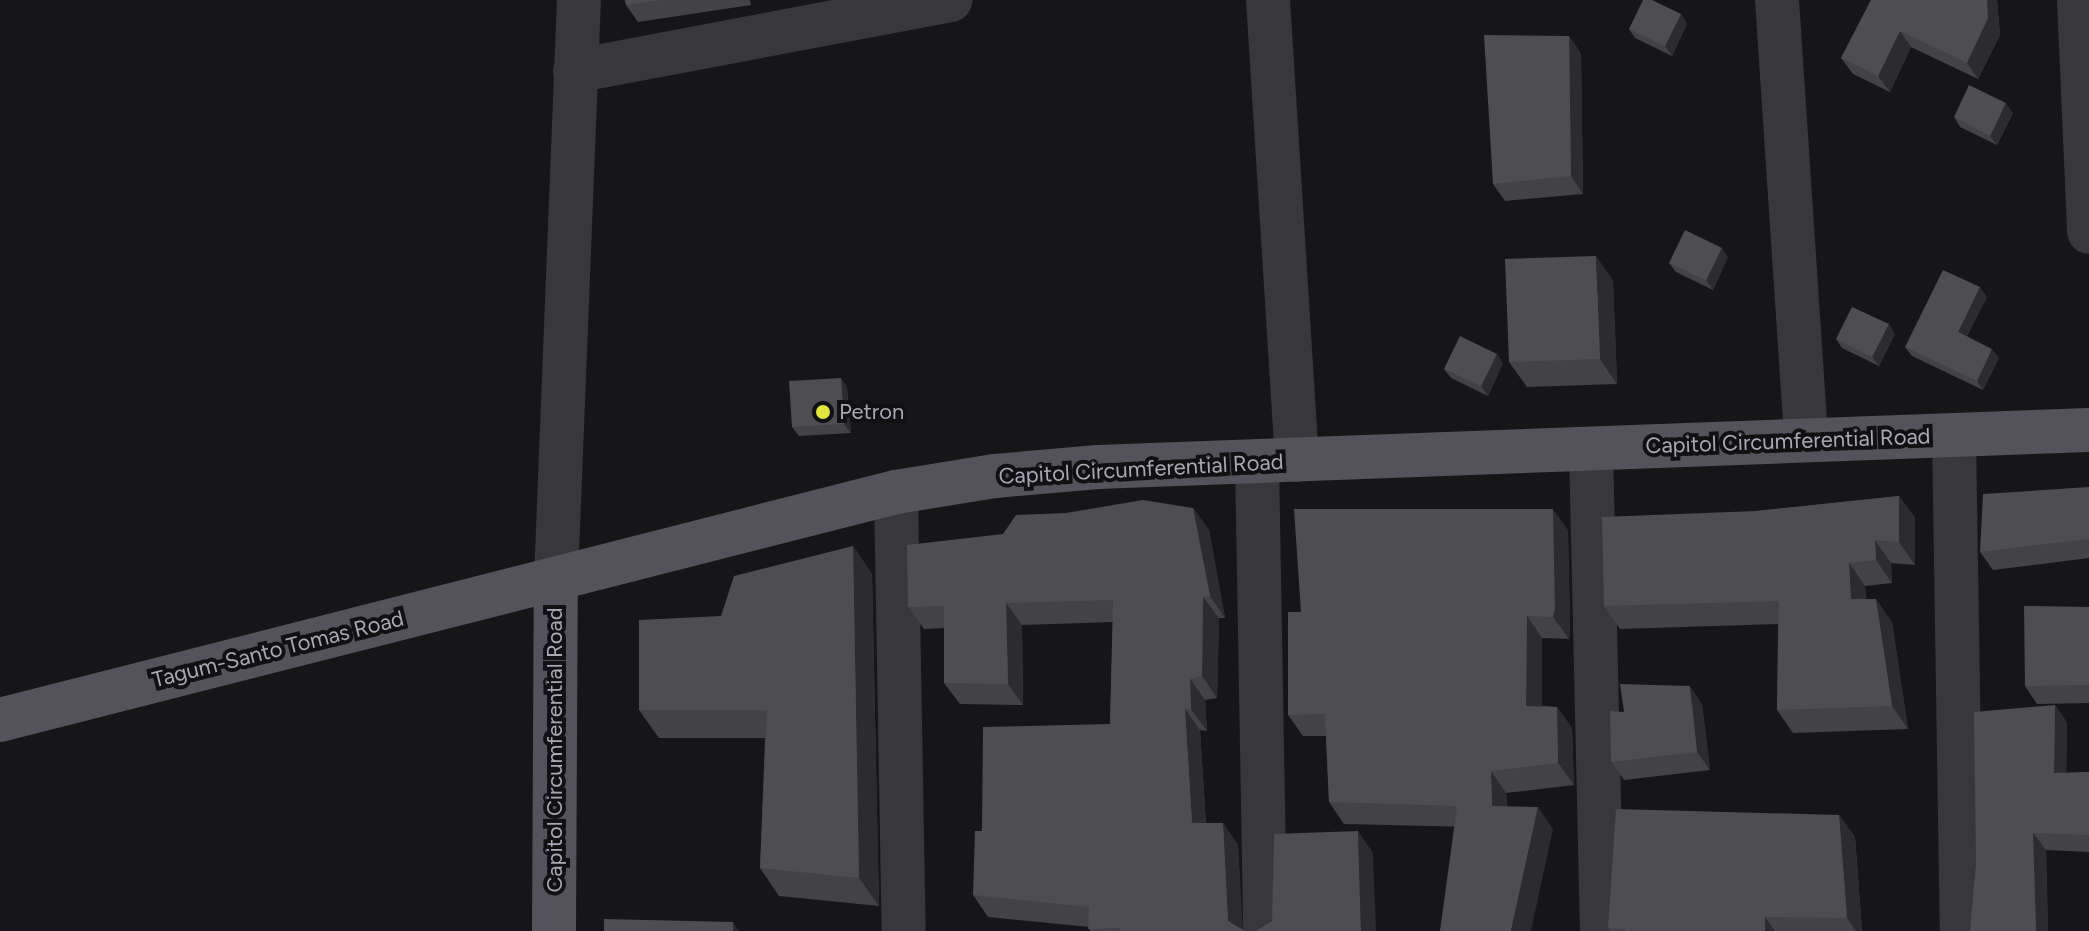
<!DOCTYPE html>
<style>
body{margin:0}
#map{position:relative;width:2089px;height:931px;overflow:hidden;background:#161517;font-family:Figtree,sans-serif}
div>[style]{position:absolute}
.minor>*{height:44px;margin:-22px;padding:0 22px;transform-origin:22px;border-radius:22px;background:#38373c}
.major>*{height:44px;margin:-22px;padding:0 22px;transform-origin:22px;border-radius:22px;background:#54535b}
.wall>*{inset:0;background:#434246}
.shaded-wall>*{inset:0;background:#2c2b2e}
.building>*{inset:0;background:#4e4d52}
.dots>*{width:22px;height:22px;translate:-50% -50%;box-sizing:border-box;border:4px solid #111012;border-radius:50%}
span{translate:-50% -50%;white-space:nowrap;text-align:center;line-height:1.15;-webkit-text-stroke:8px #111012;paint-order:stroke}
.poi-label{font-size:22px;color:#a9a8b6}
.left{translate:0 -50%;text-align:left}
.street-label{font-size:22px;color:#a9a8b6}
</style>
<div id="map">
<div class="minor">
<i style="left:1268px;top:0;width:461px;rotate:86.4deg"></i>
<i style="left:1777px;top:0;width:441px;rotate:86.2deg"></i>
<i style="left:2079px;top:0;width:232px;rotate:87.5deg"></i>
<i style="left:575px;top:71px;width:382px;rotate:-10.7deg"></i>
<i style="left:1954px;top:435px;width:496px;rotate:89.1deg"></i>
<i style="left:1591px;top:449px;width:482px;rotate:88.7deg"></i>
<i style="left:1257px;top:461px;width:470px;rotate:89deg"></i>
<i style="left:896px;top:492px;width:439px;rotate:89deg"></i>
<i style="left:556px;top:579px;width:579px;rotate:-87.73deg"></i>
</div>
<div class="major">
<i style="left:0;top:720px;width:925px;rotate:-14.28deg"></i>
<i style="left:896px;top:492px;width:100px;rotate:-9.2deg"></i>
<i style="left:995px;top:476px;width:103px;rotate:-5deg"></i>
<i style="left:1098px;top:467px;width:992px;rotate:-2.14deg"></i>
<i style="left:554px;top:931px;width:352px;rotate:-89.7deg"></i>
</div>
<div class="wall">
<i style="clip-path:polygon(625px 0,750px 0,751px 5px,638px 22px,626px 5px)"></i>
<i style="clip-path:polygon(1871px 0,1997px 0,2000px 35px,1978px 79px,1911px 47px,1890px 92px,1853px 74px,1841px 58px)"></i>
<i style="clip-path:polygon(1681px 14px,1687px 24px,1672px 56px,1635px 38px,1629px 29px)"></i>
<i style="clip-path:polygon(1569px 36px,1581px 54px,1583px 194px,1505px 201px,1493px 184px)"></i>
<i style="clip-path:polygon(2013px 113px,1997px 145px,1960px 127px,1954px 117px)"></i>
<i style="clip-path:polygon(1728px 257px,1713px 290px,1676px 272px,1669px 263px)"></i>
<i style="clip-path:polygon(1613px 280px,1617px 384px,1527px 387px,1509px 362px)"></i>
<i style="clip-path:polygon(1987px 297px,1967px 336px,1999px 358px,1983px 390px,1912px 356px,1905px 347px)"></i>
<i style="clip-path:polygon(1895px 334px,1879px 366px,1842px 348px,1836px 339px)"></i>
<i style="clip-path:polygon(1503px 363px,1488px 396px,1451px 378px,1444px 369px)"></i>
<i style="clip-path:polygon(841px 378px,847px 387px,851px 433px,799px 436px,792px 427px)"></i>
<i style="clip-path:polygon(2089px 487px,2089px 558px,1993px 570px,1980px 552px)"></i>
<i style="clip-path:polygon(1899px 496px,1915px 518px,1915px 565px,1891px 563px,1892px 583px,1865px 586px,1866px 599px,1892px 622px,1908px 729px,1793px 733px,1777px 710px,1778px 624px,1620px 629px,1604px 606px,1756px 511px)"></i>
<i style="clip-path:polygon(1193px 508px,1209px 530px,1225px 618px,1219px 618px,1217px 698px,1205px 700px,1207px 731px,1200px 730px,1206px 823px,1223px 823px,1238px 845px,1242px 929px,1245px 931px,1090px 931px,1089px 927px,988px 917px,973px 895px,982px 831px,1110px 724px,1113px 622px,1022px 625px,1023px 705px,960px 704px,944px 683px,944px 628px,924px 629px,908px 607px,1003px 534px)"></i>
<i style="clip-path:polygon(1568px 530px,1570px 631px,1569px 639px,1542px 638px,1542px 706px,1557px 707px,1572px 728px,1574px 785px,1506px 793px,1507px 806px,1553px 829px,1344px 824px,1329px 802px,1326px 736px,1303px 736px,1288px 715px,1301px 612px)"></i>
<i style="clip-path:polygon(853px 546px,872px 574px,879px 906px,779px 896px,760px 868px,765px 738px,659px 738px,639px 710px,721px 616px)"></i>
<i style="clip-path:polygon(2089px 607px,2089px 703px,2037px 704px,2025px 686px)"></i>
<i style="clip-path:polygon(1702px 704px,1710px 770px,1624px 780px,1611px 762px,1624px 712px)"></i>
<i style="clip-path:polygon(2055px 705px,2067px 723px,2066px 773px,2089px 772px,2089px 852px,2046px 850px,2048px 931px,1970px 931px)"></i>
<i style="clip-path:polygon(1839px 815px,1855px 837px,1862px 931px,1610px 931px,1608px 928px)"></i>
</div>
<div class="shaded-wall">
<i style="clip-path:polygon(1987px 0,1997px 0,2000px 35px,1978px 79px,1967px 63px)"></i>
<i style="clip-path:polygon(1681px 14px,1687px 24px,1672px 56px,1665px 46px)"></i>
<i style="clip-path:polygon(1900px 31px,1911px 47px,1890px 92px,1878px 76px)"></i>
<i style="clip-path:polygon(1569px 36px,1581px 54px,1583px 194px,1571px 176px)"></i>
<i style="clip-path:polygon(2006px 103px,2013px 113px,1997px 145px,1990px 136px)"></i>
<i style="clip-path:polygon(1722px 248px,1728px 257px,1713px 290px,1706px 280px)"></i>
<i style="clip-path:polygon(1596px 256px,1613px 280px,1617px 384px,1600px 359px)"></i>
<i style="clip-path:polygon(1980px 287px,1987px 297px,1964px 341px,1958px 332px)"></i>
<i style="clip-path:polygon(1889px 324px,1895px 334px,1879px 366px,1872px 357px)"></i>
<i style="clip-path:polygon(1992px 349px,1999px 358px,1983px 390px,1977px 381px)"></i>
<i style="clip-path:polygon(1497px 354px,1503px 363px,1488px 396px,1481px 386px)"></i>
<i style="clip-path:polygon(841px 378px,847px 387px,851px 433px,844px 424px)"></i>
<i style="clip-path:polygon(1899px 496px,1915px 518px,1915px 565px,1899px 542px)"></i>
<i style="clip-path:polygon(1193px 508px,1209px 530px,1225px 618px,1210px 596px)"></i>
<i style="clip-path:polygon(1553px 509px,1568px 530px,1570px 631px,1569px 639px,1553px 617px)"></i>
<i style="clip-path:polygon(1875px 540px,1891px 563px,1892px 583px,1876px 560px)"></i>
<i style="clip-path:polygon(853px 546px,872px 574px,879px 906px,859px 878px)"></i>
<i style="clip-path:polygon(1849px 563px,1865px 586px,1867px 622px,1851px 599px)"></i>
<i style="clip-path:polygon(1203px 597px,1219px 618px,1217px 698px,1202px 676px)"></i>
<i style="clip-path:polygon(1876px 599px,1892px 622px,1908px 729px,1892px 706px)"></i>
<i style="clip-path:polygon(1006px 603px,1022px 625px,1023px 705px,1008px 684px)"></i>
<i style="clip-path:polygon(1527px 616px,1542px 638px,1542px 728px,1526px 706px)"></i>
<i style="clip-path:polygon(1190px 679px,1205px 700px,1207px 731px,1191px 709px)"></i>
<i style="clip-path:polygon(1690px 686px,1702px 704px,1710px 770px,1697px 752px)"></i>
<i style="clip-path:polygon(2055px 705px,2067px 723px,2066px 791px,2054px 773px)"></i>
<i style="clip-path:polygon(1557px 707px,1572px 728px,1574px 785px,1558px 763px)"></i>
<i style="clip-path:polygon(1185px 709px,1200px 730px,1207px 844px,1192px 823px)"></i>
<i style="clip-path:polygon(1491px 771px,1506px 793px,1508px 827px,1492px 806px)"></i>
<i style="clip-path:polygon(1538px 807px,1553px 829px,1531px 931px,1511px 931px)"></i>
<i style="clip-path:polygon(1839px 815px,1855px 837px,1862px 931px,1856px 931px,1847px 918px)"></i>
<i style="clip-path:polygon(1223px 823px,1238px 845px,1243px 931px,1228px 921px)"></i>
<i style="clip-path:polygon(1358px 831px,1373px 853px,1376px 931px,1361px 931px)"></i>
<i style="clip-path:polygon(2033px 833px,2046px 850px,2048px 931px,2036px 931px)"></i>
<i style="clip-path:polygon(1765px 917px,1775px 931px,1765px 931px)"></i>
<i style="clip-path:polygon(733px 922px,739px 931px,733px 931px)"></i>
</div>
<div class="building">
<i style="clip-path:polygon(625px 0,661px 0,626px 5px)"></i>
<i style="clip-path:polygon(1643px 0,1652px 0,1681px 14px,1665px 46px,1629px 29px)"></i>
<i style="clip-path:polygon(1871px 0,1987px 0,1988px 18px,1967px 63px,1900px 31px,1878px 76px,1841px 58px)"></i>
<i style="clip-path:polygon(1484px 35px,1569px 36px,1571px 176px,1493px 184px)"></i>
<i style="clip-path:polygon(1969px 85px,2006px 103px,1990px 136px,1954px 117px)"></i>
<i style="clip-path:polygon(1685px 230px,1722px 248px,1706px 280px,1669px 263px)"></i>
<i style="clip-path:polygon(1596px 256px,1600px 359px,1509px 362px,1505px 259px)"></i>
<i style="clip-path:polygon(1943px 270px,1980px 287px,1958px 332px,1992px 349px,1977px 381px,1905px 347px)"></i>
<i style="clip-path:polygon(1852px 307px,1889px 324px,1872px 357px,1836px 339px)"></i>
<i style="clip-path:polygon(1460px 336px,1497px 354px,1481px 386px,1444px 369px)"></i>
<i style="clip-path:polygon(841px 378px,844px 424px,792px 427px,789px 381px)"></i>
<i style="clip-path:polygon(2089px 487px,2089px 539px,1980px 552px,1983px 494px)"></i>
<i style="clip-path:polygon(1899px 496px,1899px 542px,1875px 540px,1876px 560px,1849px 563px,1851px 599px,1876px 599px,1892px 706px,1777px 710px,1779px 601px,1604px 606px,1602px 517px,1756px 511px)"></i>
<i style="clip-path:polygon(1143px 500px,1193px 508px,1210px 596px,1203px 597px,1202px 676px,1190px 679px,1191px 709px,1185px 709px,1192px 823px,1223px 823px,1228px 921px,1245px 931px,1120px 931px,1120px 928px,1088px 929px,1089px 907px,973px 895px,975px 831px,982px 831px,983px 727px,1110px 724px,1113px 600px,1006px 603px,1008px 684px,944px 683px,944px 606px,908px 607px,907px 545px,1003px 534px,1016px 515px,1066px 513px)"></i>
<i style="clip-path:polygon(1294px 509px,1553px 509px,1555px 609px,1553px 617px,1527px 616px,1526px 706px,1557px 707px,1558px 763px,1491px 771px,1492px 806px,1538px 807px,1511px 931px,1440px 931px,1457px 806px,1329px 802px,1325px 714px,1288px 715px,1288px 612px,1301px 612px)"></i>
<i style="clip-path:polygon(853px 546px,859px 878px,760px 868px,767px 710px,639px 710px,639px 620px,721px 616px,734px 576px)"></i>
<i style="clip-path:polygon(2024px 606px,2089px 607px,2089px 685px,2025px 686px)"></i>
<i style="clip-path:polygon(1620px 684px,1690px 686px,1697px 752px,1611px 762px,1610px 711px,1624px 712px)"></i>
<i style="clip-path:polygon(2055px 705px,2054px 773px,2089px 772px,2089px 835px,2033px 833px,2036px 931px,1970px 931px,1976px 864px,1974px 712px)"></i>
<i style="clip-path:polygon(1616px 809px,1839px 815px,1847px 918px,1765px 917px,1765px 931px,1625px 931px,1625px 929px,1608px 928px)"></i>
<i style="clip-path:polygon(1358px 831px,1361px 931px,1256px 931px,1272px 921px,1274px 834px)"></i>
<i style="clip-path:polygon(604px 919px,733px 922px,733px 931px,604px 931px)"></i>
</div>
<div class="dots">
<i style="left:823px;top:412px;background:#e3e63e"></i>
</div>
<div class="poi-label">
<span class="left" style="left:839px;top:412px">Petron</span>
</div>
<div class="street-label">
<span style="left:1788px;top:441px;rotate:-2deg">Capitol Circumferential Road</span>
<span style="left:1141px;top:469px;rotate:-3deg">Capitol Circumferential Road</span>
<span style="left:278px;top:649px;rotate:-14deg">Tagum-Santo Tomas Road</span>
<span style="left:555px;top:750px;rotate:-90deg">Capitol Circumferential Road</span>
</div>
</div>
